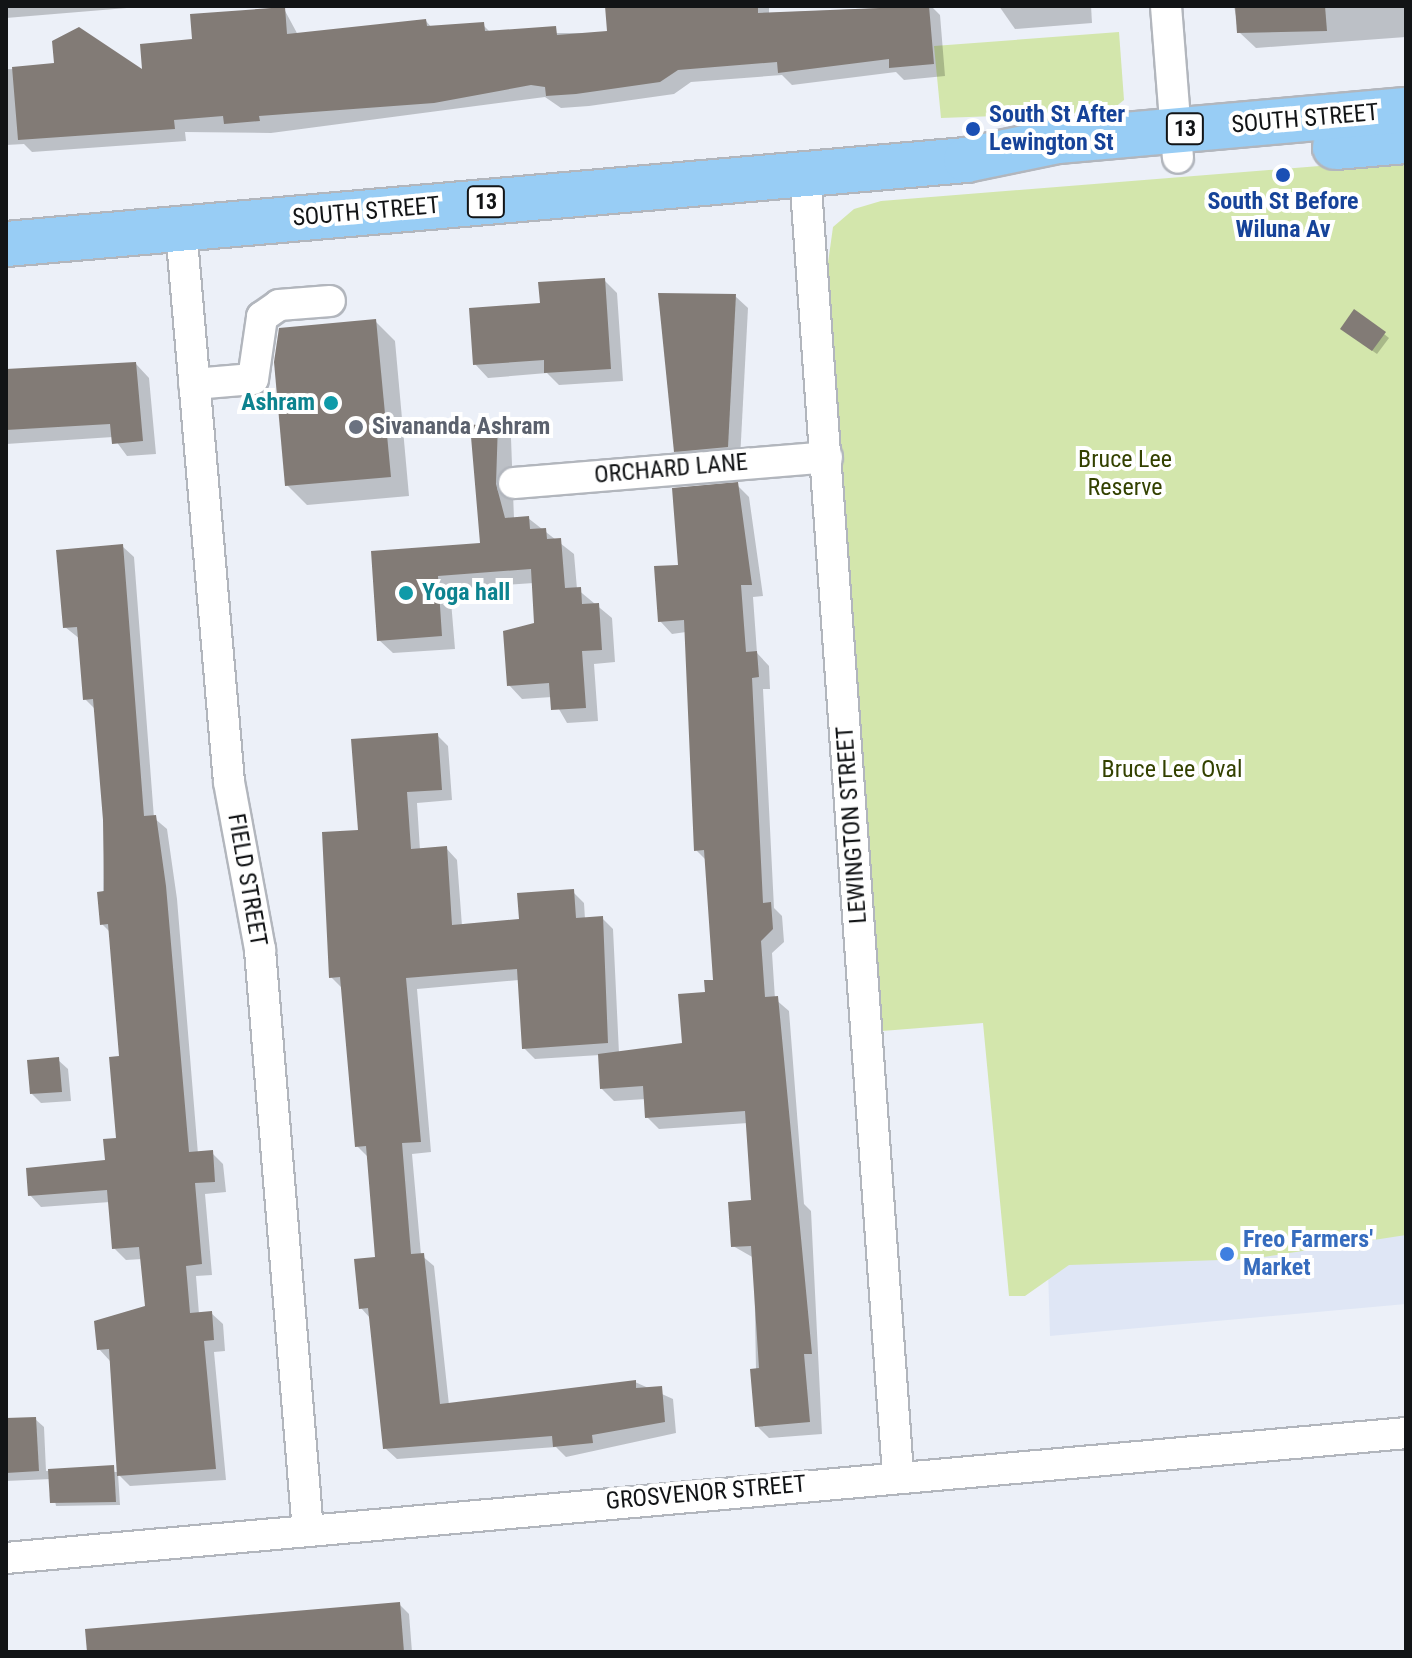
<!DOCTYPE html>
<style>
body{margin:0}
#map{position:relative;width:1412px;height:1658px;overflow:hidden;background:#ecf0f8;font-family:"Roboto Condensed",sans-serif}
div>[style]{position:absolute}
.built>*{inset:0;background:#dfe6f5}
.green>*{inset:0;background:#d3e6ac}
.shadow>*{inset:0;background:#0003}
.building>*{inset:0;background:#827b76}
.roads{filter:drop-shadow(2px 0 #b2b6bd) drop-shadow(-2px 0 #b2b6bd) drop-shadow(0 2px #b2b6bd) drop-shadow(0 -2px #b2b6bd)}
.minor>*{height:30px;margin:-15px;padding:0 15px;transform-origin:15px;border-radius:15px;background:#fff}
.primary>*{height:44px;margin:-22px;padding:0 22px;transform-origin:22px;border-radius:22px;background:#98cdf5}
.dots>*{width:22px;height:22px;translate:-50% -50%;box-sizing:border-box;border:4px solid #fff;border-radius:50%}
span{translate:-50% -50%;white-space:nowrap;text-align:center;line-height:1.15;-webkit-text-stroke:8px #fff;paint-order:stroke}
.shield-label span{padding:2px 6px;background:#fff;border:2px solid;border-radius:6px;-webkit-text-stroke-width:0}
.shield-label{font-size:22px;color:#121416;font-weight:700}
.transit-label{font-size:24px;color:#164399;font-weight:700}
.left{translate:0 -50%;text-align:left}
.street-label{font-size:24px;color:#121416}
.culture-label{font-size:24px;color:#0d838f;font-weight:700}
.right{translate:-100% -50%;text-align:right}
.worship-label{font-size:24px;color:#5b616d;font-weight:700}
.park-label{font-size:24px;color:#334100}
.shop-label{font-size:24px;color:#366cbe;font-weight:700}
.frame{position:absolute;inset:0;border:8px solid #121416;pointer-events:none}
</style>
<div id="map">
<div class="built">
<i style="clip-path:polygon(1406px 1107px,1406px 1304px,1050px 1336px,1046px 1204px)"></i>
</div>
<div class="green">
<i style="clip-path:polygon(1119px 32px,1124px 100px,1109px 112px,941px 118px,934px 46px)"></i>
<i style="clip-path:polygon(1406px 159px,1406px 1235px,1251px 1259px,1069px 1265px,1025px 1296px,1009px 1296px,983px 1023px,882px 1031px,828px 263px,833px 227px,854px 209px,881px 201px)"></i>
</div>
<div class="shadow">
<i style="clip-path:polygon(6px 6px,127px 6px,127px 8px,6px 18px)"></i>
<i style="clip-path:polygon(606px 6px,769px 6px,769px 13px,931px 6px,940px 15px,945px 76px,904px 80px,896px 72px,792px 85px,782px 75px,691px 82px,674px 94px,589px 106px,561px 108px,545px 97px,271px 133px,185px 132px,186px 141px,32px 152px,24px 144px,6px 145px,6px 69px,144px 73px,194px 41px,284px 9px,298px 35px,426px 21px,432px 28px,483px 25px,491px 33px,609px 33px)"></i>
<i style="clip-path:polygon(999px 6px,1091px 6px,1092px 23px,1015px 29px)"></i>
<i style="clip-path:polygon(1234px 6px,1406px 6px,1406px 37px,1256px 48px,1239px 32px)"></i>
<i style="clip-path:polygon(604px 280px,617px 293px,623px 381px,559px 385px,547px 373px,488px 378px,475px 364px,542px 305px)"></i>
<i style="clip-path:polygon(735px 296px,748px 308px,740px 459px,688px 463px,676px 451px)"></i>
<i style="clip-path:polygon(375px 321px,395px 341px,409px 496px,307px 505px,287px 485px)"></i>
<i style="clip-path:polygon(1347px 333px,1384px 334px,1389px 338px,1377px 354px)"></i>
<i style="clip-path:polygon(136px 364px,149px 378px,156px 454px,127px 456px,113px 437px,6px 444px,6px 374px)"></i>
<i style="clip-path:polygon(498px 425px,511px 438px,514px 519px,528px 518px,574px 554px,577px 589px,612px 618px,615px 662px,594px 664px,598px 721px,567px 723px,552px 697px,522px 699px,509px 685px,536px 625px,534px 583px,450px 589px,455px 649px,393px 653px,379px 640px,373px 553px,482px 545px)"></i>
<i style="clip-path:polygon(737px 485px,749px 497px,763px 596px,753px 597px,757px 653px,769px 666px,770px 689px,763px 689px,774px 908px,782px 916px,784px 942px,772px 953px,775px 999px,789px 1011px,804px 1204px,811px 1211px,822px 1434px,769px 1438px,757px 1426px,754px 1258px,733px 1246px,753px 1202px,748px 1123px,659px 1129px,647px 1117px,646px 1099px,614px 1101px,602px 1089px,600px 1055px,535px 1059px,524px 1048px,519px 980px,417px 989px,431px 1152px,412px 1154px,421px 1255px,434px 1266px,449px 1405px,635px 1382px,673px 1399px,676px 1433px,566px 1457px,556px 1447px,397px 1459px,385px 1448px,371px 1319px,361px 1308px,377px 1259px,369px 1158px,357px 1146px,343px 989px,331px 977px,360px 831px,437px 735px,448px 746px,452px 800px,417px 803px,420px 850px,446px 848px,457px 860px,462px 926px,521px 921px,573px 892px,584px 903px,585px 919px,602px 918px,613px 929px,619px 1053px,684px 1044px,715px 982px,707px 861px,696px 850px,686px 632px,672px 634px,660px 621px,680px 566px)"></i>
<i style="clip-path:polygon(122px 546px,134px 557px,154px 818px,167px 829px,177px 899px,198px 1154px,212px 1153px,223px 1164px,226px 1192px,205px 1194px,212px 1275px,196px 1276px,199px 1314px,211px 1313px,223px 1324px,225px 1351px,214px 1352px,226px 1480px,130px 1486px,118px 1474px,120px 1505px,56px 1506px,51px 1479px,6px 1481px,6px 1420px,35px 1419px,44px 1427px,46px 1471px,119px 1472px,110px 1361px,99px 1349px,147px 1307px,142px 1259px,126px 1260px,114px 1248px,110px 1202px,41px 1207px,30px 1195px,107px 1161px,118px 1139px,121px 1058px,111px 933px,102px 924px,105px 820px,96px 710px,85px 699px,80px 639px,65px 627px)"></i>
<i style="clip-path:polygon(58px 1060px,68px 1069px,71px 1101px,41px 1103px,32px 1094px)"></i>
<i style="clip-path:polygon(399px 1604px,409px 1614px,412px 1652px,89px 1652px)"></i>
</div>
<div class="building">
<i style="clip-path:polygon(605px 6px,758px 6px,758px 13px,929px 6px,934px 64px,889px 68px,889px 59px,778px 73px,777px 62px,678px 70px,660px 82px,576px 94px,546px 96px,545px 87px,531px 85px,434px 103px,259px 116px,260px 121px,224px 124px,223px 116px,174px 120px,175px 129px,18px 140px,12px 67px,54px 63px,52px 41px,79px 27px,142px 69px,140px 44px,192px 39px,190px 14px,285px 7px,287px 34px,426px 19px,427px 26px,484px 22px,485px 31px,556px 26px,557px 35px,607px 31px)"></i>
<i style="clip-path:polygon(1235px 6px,1325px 6px,1327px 31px,1237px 33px)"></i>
<i style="clip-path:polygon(605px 278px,611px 369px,544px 373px,544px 360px,473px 365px,469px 308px,540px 303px,538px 282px)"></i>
<i style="clip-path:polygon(658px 293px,736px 294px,728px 447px,674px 452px)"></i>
<i style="clip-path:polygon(1354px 309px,1386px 332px,1372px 351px,1340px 329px)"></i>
<i style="clip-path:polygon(376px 319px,391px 477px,285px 486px,274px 362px,279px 328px)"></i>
<i style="clip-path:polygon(136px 362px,143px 441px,112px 444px,110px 424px,6px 430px,6px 369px)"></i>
<i style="clip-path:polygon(498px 423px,496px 484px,505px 518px,529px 516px,530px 529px,546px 528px,547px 539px,561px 538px,565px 588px,581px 587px,582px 604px,599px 603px,602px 650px,582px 651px,586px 708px,551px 710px,549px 683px,507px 686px,503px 631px,534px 623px,531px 569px,438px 576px,442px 636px,377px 641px,371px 551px,480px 543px,470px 425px)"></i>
<i style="clip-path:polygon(738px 482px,752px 585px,741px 585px,746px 652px,757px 651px,759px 677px,752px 678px,763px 903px,771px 902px,773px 929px,761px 941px,765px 997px,778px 996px,812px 1354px,804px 1354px,810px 1422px,755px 1427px,750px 1369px,759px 1368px,751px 1246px,731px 1247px,728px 1202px,751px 1200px,745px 1111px,645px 1118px,643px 1086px,600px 1089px,598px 1054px,682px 1043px,678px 994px,705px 992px,704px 980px,713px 980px,704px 850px,694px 851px,684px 620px,658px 622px,654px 566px,678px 565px,672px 488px)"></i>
<i style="clip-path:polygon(123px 544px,144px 816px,156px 815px,166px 886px,189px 1152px,213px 1150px,215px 1182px,195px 1183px,202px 1264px,186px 1266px,190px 1313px,212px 1311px,214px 1340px,204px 1341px,216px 1469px,117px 1476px,109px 1349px,97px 1350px,94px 1321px,145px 1306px,139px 1247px,112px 1249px,107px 1190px,28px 1196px,26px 1168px,105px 1160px,103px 1139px,116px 1138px,109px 1057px,119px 1056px,108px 924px,100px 925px,97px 892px,104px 891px,103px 820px,93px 699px,83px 700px,77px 627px,63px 628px,56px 550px)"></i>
<i style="clip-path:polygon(438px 733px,442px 790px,407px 792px,411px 849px,447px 846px,452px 925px,519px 919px,517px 893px,574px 889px,576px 918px,603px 916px,608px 1043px,522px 1049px,517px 969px,406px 978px,421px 1142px,402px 1143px,411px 1254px,424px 1253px,440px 1404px,636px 1380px,636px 1388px,662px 1386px,665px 1422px,592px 1435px,593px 1443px,553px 1447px,552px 1436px,383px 1449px,368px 1308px,359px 1309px,354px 1259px,375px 1257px,366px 1146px,355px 1147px,340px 977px,329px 978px,322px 832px,358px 830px,351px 739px)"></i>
<i style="clip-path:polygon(59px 1057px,62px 1092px,30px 1094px,27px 1060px)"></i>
<i style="clip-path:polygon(36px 1417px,39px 1471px,6px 1473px,6px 1418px)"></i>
<i style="clip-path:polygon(114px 1465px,116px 1502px,50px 1503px,48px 1469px)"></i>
<i style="clip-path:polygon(400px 1602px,404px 1652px,87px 1652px,85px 1629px)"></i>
</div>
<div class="roads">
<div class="minor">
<i style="left:1166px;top:6px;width:152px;rotate:85.5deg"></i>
<i style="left:805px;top:174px;width:1305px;rotate:85.91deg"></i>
<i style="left:181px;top:229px;width:555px;rotate:85.04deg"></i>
<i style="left:229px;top:782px;width:171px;rotate:79.5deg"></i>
<i style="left:260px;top:950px;width:583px;rotate:85.28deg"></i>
<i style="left:194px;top:384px;width:59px;rotate:-4.8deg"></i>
<i style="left:253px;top:379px;width:63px;rotate:-81.7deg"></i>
<i style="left:262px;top:317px;width:21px;rotate:-35deg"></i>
<i style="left:279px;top:305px;width:51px;rotate:-4.5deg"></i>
<i style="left:514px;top:483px;width:314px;rotate:-4.7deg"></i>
<i style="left:6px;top:1558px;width:1406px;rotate:-5.1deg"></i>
</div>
<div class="primary">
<i style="left:1335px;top:147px;width:71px;rotate:-4.8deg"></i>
<i style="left:6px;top:244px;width:964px;rotate:-5deg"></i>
<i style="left:966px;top:160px;width:94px;rotate:-11.7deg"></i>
<i style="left:1058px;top:141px;width:349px;rotate:-5.1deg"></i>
</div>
</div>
<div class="dots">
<i style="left:973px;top:129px;background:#1a4fb4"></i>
<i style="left:1283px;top:175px;background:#1a4fb4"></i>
<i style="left:331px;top:403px;background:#0f9aa8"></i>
<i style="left:356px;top:427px;background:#6b7280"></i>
<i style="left:406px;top:593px;background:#0f9aa8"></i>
<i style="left:1227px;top:1254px;background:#3f7fe0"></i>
</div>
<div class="shield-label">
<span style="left:1185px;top:129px">13</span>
<span style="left:486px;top:202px">13</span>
</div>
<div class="transit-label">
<span class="left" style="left:989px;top:129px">South St After<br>Lewington St</span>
<span style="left:1283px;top:216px">South St Before<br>Wiluna Av</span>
</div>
<div class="street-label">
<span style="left:1305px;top:119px;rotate:-5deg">SOUTH STREET</span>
<span style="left:366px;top:212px;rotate:-5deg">SOUTH STREET</span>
<span style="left:671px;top:469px;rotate:-5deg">ORCHARD LANE</span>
<span style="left:852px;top:825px;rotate:-94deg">LEWINGTON STREET</span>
<span style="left:247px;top:880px;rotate:80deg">FIELD STREET</span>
<span style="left:706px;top:1493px;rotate:-5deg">GROSVENOR STREET</span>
</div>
<div class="culture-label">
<span class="right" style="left:315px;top:403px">Ashram</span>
<span class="left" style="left:422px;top:593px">Yoga hall</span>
</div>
<div class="worship-label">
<span class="left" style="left:372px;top:427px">Sivananda Ashram</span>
</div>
<div class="park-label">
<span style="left:1125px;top:474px">Bruce Lee<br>Reserve</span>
<span style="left:1172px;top:770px">Bruce Lee Oval</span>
</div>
<div class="shop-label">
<span class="left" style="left:1243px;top:1254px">Freo Farmers'<br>Market</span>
</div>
<div class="frame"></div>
</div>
